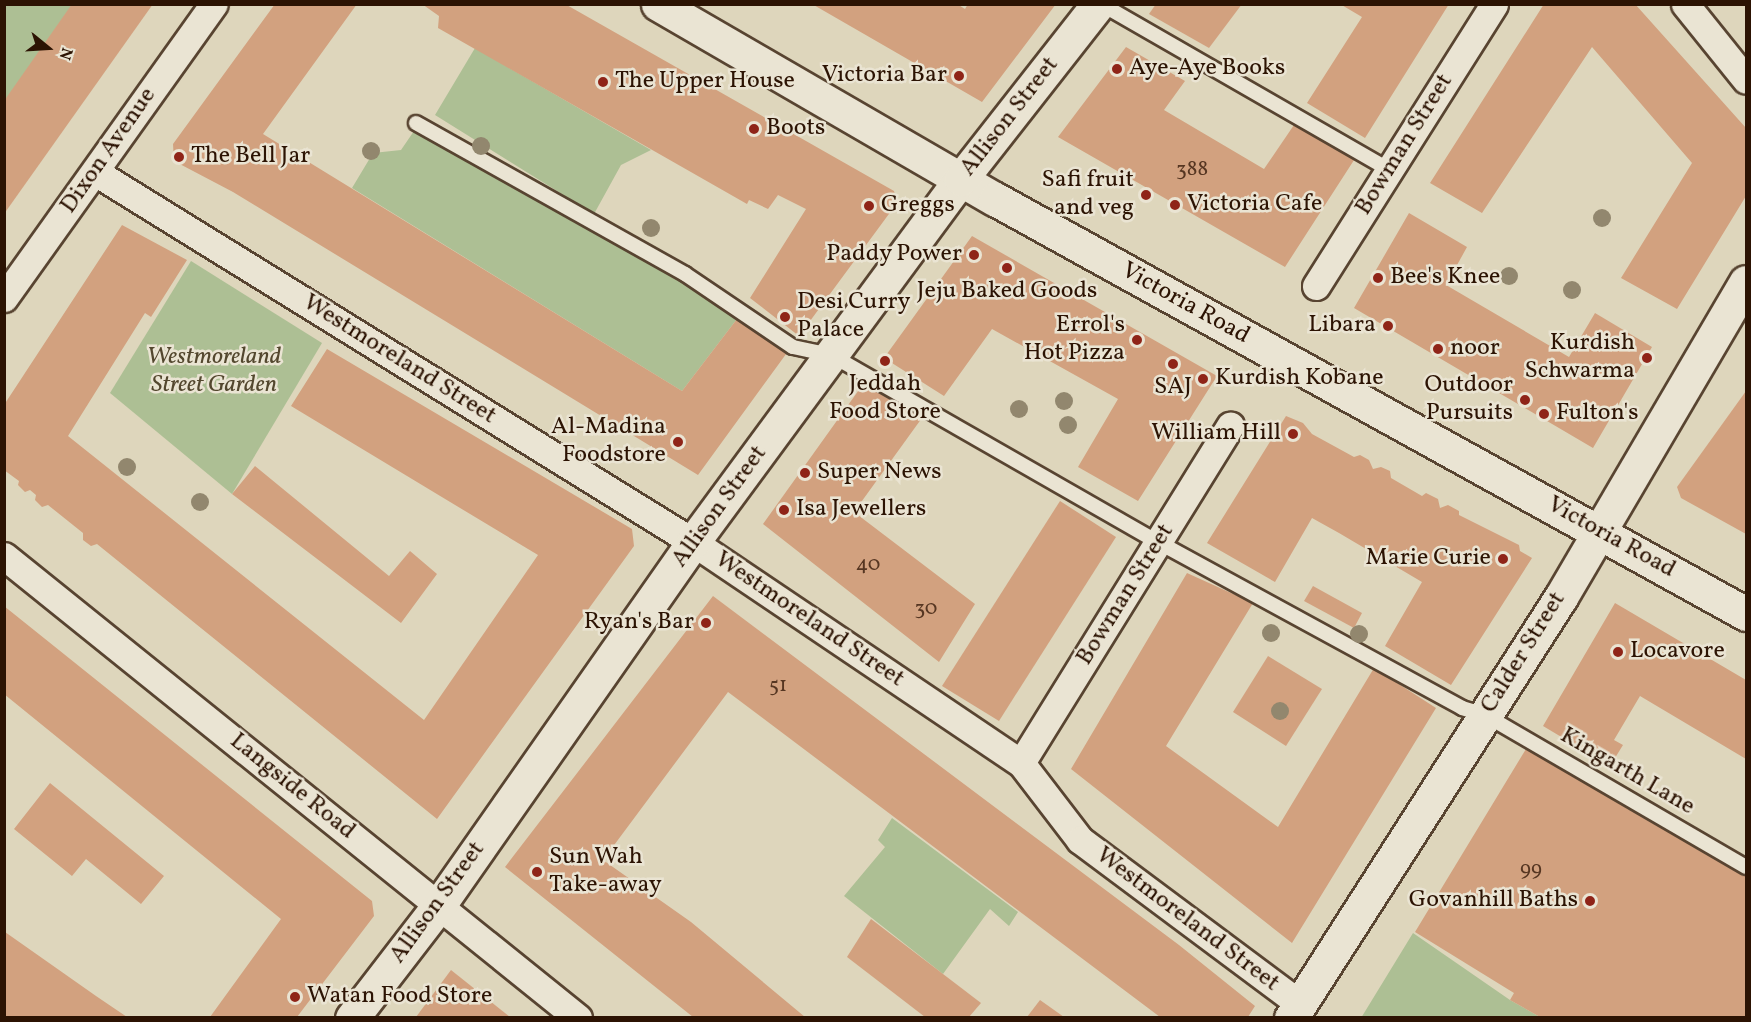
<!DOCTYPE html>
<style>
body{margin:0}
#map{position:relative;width:1751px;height:1022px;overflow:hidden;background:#ded6bc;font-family:Vollkorn,serif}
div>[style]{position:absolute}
.green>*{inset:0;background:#adbf94}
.building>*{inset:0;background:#d2a17f}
.roads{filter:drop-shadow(2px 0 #584431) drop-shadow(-2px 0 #584431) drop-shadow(0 2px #584431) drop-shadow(0 -2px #584431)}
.service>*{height:14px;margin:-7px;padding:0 7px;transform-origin:7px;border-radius:7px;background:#eae4d3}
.minor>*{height:27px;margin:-13.5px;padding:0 13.5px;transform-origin:13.5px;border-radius:13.5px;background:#eae4d3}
.tertiary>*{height:33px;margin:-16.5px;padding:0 16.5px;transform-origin:16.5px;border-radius:16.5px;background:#eae4d3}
.secondary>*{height:33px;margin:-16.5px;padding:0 16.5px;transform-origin:16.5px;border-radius:16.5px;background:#eae4d3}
.trees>*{width:18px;height:18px;margin:-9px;border-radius:50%;background:#92876e}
.dots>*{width:16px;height:16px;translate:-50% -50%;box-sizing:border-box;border:3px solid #eae4d3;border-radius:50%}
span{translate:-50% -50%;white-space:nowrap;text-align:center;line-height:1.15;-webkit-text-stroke:5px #eae4d3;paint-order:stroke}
.number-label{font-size:21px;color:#563622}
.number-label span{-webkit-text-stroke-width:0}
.poi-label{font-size:24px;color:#2c1303}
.left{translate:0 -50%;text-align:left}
.right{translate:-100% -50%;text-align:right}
.street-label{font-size:24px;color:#2c1303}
.park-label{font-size:24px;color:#53472e;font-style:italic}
.frame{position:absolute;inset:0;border:6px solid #2c1303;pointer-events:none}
.north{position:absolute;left:18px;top:18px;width:60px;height:60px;-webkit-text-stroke:4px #eae4d3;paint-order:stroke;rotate:108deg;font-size:16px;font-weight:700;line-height:24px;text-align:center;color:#2c1303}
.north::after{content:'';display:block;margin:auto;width:21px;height:27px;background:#2c1303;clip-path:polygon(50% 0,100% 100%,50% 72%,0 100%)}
</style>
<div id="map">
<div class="green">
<i style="clip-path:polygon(5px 5px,72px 5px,5px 101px)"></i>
<i style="clip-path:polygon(475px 48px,651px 150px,621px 165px,594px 214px,435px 115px)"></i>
<i style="clip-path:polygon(414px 131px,740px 315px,682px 391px,352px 188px,373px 153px,401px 150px)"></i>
<i style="clip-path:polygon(191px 261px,322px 343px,232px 494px,110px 393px)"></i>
<i style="clip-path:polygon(892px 818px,1018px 912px,1009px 926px,990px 909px,943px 974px,844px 896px,885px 847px,878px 840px)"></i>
<i style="clip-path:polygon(1413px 933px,1510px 1000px,1540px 1017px,1361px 1018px)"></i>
</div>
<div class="building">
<i style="clip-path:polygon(72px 4px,153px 4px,4px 214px,4px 101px)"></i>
<i style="clip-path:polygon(275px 4px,357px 4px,263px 134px,682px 391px,740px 315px,789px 350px,698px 475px,233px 192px,174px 161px,173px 144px)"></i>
<i style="clip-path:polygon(422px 4px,565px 4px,894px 191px,897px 203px,799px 336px,750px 298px,806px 209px,778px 195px,768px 209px,749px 200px,747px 204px,438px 28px,439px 16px)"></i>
<i style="clip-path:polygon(812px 4px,957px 4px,965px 9px,968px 4px,1056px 4px,982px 102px)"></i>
<i style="clip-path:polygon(1156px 4px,1242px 4px,1209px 48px,1149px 14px)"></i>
<i style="clip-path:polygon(1340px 4px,1449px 4px,1365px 138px,1307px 103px,1362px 17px)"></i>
<i style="clip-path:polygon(1544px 4px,1635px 4px,1746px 128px,1746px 196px,1677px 309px,1621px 278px,1692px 163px,1592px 47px,1482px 213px,1430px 183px)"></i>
<i style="clip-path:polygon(1126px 47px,1185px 81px,1164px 110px,1264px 169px,1296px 122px,1356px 157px,1285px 267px,1058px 137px)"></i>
<i style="clip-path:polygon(1409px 213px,1467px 247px,1446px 285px,1569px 357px,1595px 313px,1652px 347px,1593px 448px,1354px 308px)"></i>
<i style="clip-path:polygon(122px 225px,187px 260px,151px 317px,145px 313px,68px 436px,424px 720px,538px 555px,291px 406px,327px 349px,632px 529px,634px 546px,437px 819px,97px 544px,91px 546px,83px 540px,83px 533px,48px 505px,42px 507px,35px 500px,36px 495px,30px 490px,25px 492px,18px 485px,19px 481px,4px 470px,4px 405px)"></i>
<i style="clip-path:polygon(972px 236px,1217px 376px,1138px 501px,1078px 467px,1118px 399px,992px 329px,944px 396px,884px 358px)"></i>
<i style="clip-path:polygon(866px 380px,927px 411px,854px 512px,975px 604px,939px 662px,763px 524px)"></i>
<i style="clip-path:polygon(1746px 391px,1746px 534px,1681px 498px,1677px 487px)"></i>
<i style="clip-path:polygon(1286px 416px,1303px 423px,1312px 434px,1354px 457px,1360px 455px,1369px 460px,1373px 469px,1381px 467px,1390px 471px,1391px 478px,1422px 496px,1426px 493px,1438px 499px,1440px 508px,1448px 505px,1459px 511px,1459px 515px,1519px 545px,1520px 551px,1532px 558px,1451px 685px,1385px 646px,1422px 582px,1339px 533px,1312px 518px,1275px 582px,1207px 543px)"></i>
<i style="clip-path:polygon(255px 466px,389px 576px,410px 551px,437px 574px,401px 623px,232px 494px)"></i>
<i style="clip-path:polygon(1060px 501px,1116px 537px,999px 721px,942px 686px)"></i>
<i style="clip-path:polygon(1187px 573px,1253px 603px,1166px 746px,1278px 827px,1374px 668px,1436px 708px,1292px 943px,1071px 769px)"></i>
<i style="clip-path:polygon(1313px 586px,1362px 613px,1354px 628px,1304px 601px)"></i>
<i style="clip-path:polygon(713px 596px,1179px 945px,1255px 1006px,1248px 1017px,1160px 1017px,728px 692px,603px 860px,691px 922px,805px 1017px,693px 1017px,505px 867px)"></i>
<i style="clip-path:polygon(1615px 603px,1746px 680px,1746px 759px,1640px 696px,1614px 740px,1623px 745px,1610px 766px,1543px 726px)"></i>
<i style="clip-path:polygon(4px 606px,372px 901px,374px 916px,297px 1017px,210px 1017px,281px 919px,4px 694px)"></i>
<i style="clip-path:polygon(1268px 656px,1322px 689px,1286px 746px,1233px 712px)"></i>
<i style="clip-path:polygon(1529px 744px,1722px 861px,1746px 870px,1746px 1017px,1540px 1017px,1510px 1000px,1514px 993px,1415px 932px)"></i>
<i style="clip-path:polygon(50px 783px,164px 876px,141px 904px,86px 859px,72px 876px,14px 829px)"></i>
<i style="clip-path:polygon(871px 919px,981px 1003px,969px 1017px,925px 1017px,847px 957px)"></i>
<i style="clip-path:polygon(5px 932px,96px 996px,127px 1017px,5px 1017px)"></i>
<i style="clip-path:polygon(451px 970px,510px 1017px,416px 1017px)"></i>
<i style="clip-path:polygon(1040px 1000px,1064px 1017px,1027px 1017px)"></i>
</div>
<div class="roads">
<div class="service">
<i style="left:1101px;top:4px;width:333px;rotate:29.9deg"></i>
<i style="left:416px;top:123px;width:308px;rotate:29.3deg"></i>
<i style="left:685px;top:274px;width:130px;rotate:34.1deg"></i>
<i style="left:793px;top:347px;width:39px;rotate:12deg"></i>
<i style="left:831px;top:355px;width:377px;rotate:29.8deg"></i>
<i style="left:1158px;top:542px;width:346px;rotate:28.6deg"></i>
<i style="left:1462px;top:708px;width:24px;rotate:17deg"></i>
<i style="left:1485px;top:715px;width:302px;rotate:30.2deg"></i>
</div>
<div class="minor">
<i style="left:1685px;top:4px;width:97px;rotate:51.2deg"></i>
<i style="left:95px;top:172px;width:703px;rotate:31.75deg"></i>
<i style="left:693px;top:542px;width:396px;rotate:34deg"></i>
<i style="left:1021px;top:763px;width:97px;rotate:52.5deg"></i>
<i style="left:1080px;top:840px;width:274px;rotate:36.7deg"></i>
<i style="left:1316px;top:286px;width:333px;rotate:-57.7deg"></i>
<i style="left:4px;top:298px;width:361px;rotate:-54.5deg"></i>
<i style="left:4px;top:556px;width:737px;rotate:38.83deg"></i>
<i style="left:1021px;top:763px;width:397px;rotate:-58.2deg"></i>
</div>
<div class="tertiary">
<i style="left:658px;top:4px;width:389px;rotate:30.1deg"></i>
<i style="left:995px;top:199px;width:858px;rotate:28.92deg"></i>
<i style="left:352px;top:1018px;width:143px;rotate:-52.4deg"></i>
<i style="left:439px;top:905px;width:443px;rotate:-55deg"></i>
<i style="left:693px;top:542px;width:451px;rotate:-53.6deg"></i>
<i style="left:961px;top:179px;width:222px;rotate:-51.9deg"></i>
</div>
<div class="secondary">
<i style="left:1291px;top:1018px;width:500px;rotate:-57.33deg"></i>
<i style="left:1561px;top:597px;width:365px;rotate:-59.6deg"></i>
</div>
</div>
<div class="trees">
<i style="left:481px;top:146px"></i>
<i style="left:371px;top:151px"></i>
<i style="left:1602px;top:218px"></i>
<i style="left:651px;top:228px"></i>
<i style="left:1509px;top:276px"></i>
<i style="left:1572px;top:290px"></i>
<i style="left:1064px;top:401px"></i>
<i style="left:1019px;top:409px"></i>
<i style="left:1068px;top:425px"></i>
<i style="left:127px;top:467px"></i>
<i style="left:200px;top:502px"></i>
<i style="left:1271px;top:633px"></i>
<i style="left:1359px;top:634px"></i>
<i style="left:1280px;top:711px"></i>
</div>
<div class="dots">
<i style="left:1117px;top:69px;background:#8f2418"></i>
<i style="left:959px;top:76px;background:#8f2418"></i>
<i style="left:603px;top:82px;background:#8f2418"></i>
<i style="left:754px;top:129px;background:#8f2418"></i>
<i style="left:179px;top:157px;background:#8f2418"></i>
<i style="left:1146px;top:195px;background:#8f2418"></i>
<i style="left:1175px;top:205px;background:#8f2418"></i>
<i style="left:869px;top:206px;background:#8f2418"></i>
<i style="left:974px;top:255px;background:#8f2418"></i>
<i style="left:1007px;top:268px;background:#8f2418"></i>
<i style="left:1378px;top:278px;background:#8f2418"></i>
<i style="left:785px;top:317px;background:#8f2418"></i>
<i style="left:1388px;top:326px;background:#8f2418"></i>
<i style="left:1137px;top:340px;background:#8f2418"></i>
<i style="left:1438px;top:349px;background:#8f2418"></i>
<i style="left:1647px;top:358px;background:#8f2418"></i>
<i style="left:885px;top:361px;background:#8f2418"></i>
<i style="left:1173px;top:364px;background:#8f2418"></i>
<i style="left:1203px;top:379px;background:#8f2418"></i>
<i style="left:1525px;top:400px;background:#8f2418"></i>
<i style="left:1544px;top:414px;background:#8f2418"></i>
<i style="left:1293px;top:434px;background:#8f2418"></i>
<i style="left:678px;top:442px;background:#8f2418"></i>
<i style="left:805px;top:473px;background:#8f2418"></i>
<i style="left:784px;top:510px;background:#8f2418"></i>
<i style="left:1503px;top:559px;background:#8f2418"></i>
<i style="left:706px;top:623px;background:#8f2418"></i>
<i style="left:1618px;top:652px;background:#8f2418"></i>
<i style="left:537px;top:872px;background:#8f2418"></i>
<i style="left:1590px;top:901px;background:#8f2418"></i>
<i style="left:295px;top:997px;background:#8f2418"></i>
</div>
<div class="number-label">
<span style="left:1192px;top:170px">388</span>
<span style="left:868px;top:565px">40</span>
<span style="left:926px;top:609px">30</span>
<span style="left:778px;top:686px">51</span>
<span style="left:1531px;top:870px">99</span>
</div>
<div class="poi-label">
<span class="left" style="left:1129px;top:69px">Aye-Aye Books</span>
<span class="right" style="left:947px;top:76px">Victoria Bar</span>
<span class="left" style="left:615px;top:82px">The Upper House</span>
<span class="left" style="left:766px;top:129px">Boots</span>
<span class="left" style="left:191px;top:157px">The Bell Jar</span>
<span class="right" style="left:1134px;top:195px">Safi fruit<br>and veg</span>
<span class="left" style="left:1187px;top:205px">Victoria Cafe</span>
<span class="left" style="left:881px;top:206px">Greggs</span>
<span class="right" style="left:962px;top:255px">Paddy Power</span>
<span class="left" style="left:1390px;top:278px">Bee's Knee</span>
<span style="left:1007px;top:292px">Jeju Baked Goods</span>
<span class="left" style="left:797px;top:317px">Desi Curry<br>Palace</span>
<span class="right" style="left:1125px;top:340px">Errol's<br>Hot Pizza</span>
<span class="right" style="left:1376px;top:326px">Libara</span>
<span class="right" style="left:1635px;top:358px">Kurdish<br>Schwarma</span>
<span class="left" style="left:1450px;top:349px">noor</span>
<span class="left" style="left:1215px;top:379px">Kurdish Kobane</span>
<span style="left:885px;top:399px">Jeddah<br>Food Store</span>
<span class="right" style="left:1513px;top:400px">Outdoor<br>Pursuits</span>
<span style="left:1173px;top:388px">SAJ</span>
<span class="left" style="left:1556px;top:414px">Fulton's</span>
<span class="right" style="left:666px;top:442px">Al-Madina<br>Foodstore</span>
<span class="right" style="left:1281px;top:434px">William Hill</span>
<span class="left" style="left:817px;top:473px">Super News</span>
<span class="left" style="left:796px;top:510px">Isa Jewellers</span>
<span class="right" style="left:1491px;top:559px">Marie Curie</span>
<span class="right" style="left:694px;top:623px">Ryan's Bar</span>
<span class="left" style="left:1630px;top:652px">Locavore</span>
<span class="left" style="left:549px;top:872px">Sun Wah<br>Take-away</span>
<span class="right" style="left:1578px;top:901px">Govanhill Baths</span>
<span class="left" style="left:307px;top:997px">Watan Food Store</span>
</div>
<div class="street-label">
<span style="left:1010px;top:117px;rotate:-52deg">Allison Street</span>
<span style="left:1405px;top:145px;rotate:-58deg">Bowman Street</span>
<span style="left:109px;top:151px;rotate:-55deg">Dixon Avenue</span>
<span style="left:1185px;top:304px;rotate:29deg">Victoria Road</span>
<span style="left:399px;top:360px;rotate:32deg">Westmoreland Street</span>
<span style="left:720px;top:507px;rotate:-54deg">Allison Street</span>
<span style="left:1611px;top:538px;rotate:29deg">Victoria Road</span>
<span style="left:1126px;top:595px;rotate:-58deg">Bowman Street</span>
<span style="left:809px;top:620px;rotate:34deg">Westmoreland Street</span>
<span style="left:1524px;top:653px;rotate:-58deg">Calder Street</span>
<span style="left:1627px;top:772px;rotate:30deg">Kingarth Lane</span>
<span style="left:292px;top:787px;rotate:39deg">Langside Road</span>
<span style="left:438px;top:903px;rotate:-54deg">Allison Street</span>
<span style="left:1187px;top:920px;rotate:37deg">Westmoreland Street</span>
</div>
<div class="park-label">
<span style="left:214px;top:372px">Westmoreland<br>Street Garden</span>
</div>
<div class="frame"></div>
<div class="north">N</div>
</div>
